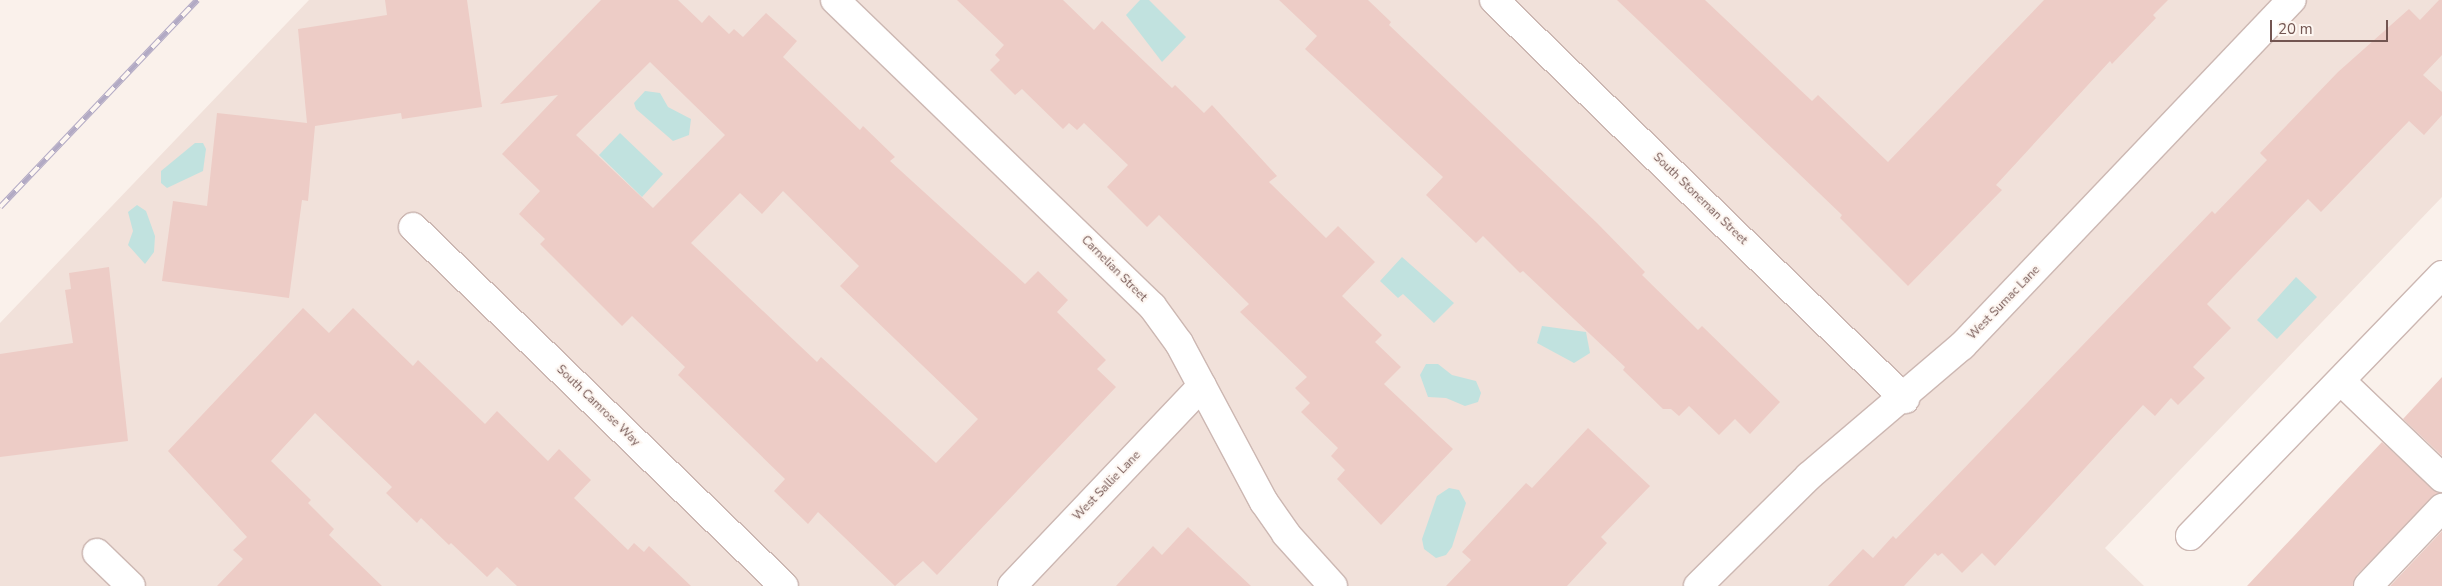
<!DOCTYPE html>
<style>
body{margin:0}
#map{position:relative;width:2442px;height:586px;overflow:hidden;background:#faf1eb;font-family:"Nunito Sans",sans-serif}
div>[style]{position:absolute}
.residential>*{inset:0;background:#f1e1da}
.water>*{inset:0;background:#c1e2df}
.building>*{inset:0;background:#edccc6}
.roads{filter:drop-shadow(1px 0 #ccb7b2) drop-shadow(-1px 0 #ccb7b2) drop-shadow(0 1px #ccb7b2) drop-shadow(0 -1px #ccb7b2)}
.minor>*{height:28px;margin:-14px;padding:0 14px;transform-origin:14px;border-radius:14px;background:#fff}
.rail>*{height:5.5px;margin-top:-2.75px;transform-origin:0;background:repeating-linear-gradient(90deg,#fdf6f1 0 11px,#b2aac4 0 22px);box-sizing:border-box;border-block:1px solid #b2aac4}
span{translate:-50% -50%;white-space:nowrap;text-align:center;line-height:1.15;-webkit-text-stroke:4px #fdf6f1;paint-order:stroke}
.street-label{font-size:12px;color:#735551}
.scale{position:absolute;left:2270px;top:20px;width:118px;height:22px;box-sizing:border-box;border:2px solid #735551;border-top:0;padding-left:6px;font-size:15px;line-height:18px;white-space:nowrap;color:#735551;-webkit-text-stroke:4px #fdf6f1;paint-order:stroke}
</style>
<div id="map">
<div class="residential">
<i style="clip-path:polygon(309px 0,2442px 0,2442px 197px,2105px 548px,2144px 586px,0 586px,0 323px)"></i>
</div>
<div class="water">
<i style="clip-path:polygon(1140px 0,1149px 0,1186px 37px,1162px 62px,1126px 15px)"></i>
<i style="clip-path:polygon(645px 91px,660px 93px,668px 107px,691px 119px,689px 135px,673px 141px,636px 109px,634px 103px)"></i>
<i style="clip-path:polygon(620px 133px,663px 174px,642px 197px,599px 155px)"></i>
<i style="clip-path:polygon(195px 143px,203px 143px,206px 149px,203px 171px,167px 188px,161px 183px,161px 171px)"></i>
<i style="clip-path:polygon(137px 205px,146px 211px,155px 236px,154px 252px,145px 264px,128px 245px,133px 231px,128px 212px)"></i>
<i style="clip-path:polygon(1402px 257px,1454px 303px,1434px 323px,1403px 294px,1398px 298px,1380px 281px)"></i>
<i style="clip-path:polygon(2296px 277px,2317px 297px,2277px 339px,2257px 320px)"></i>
<i style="clip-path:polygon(1542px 326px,1586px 332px,1590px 353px,1574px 363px,1537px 343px)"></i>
<i style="clip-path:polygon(1426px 364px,1438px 364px,1452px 375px,1476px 381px,1481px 393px,1478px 402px,1465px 406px,1446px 398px,1428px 397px,1420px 375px)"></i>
<i style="clip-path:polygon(1449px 488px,1459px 490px,1466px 503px,1452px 547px,1446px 555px,1436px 558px,1424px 549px,1422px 539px,1437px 496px)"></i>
</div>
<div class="building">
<i style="clip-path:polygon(385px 0,467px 0,482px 107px,402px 119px,401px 113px,315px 126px,308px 201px,302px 200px,289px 298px,162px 281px,173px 201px,207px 206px,217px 113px,307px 123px,298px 29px,387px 15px)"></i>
<i style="clip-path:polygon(evenodd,601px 0,678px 0,702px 23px,709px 15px,729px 34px,734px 29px,743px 37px,766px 13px,797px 41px,783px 57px,860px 130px,863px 126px,895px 157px,890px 161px,1025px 284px,1038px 271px,1068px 300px,1057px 312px,1106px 360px,1097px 369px,1116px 387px,937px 575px,923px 561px,895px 586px,818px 512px,808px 524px,774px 491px,785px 479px,678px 375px,685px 367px,632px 316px,622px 326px,540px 244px,545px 239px,519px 214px,540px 191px,502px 154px,558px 95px,500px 104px,601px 0,650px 62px,725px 135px,653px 208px,576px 135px,650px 62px,601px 0,783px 191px,859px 266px,840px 286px,978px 419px,936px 463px,821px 357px,817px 362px,691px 243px,740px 193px,762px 214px,783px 191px)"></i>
<i style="clip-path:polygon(957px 0,1063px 0,1094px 30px,1102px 21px,1172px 88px,1175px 85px,1204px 113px,1212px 105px,1277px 176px,1269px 182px,1326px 238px,1338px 226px,1375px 262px,1342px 296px,1382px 335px,1375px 342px,1401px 367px,1384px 384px,1453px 449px,1381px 525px,1337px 479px,1345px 470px,1331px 456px,1338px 448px,1301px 412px,1310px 403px,1295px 388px,1307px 377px,1240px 312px,1249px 304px,1159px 215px,1147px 227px,1107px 187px,1128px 165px,1084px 123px,1077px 130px,1069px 123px,1063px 129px,1022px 89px,1015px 95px,990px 70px,1000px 60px,995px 55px,1004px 45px)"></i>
<i style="clip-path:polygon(1279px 0,1368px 0,1391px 22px,1389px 25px,1597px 223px,1645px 272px,1642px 275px,1698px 330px,1702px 326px,1780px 402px,1750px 434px,1735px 419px,1719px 435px,1689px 406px,1679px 416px,1671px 409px,1663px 409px,1623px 370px,1625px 367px,1523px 271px,1520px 273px,1483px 236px,1476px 243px,1426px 195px,1443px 177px,1305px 49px,1317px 36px)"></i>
<i style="clip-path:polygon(1617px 0,1705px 0,1812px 101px,1818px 95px,1888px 162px,2044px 0,2168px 0,2153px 15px,2156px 18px,2112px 64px,2110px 61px,1996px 185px,2002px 190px,1908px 286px,1840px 218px,1842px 215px)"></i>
<i style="clip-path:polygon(2439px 0,2442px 0,2442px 55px,2423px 75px,2442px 92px,2442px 115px,2424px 135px,2409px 121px,2321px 212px,2308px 199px,2207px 304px,2231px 328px,2193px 367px,2205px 378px,2178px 405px,2171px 398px,2155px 416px,2143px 405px,1995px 566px,1982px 553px,1962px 573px,1942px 553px,1938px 556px,1935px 553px,1904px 586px,1828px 586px,1863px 549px,1873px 558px,1893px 536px,1896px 539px,2212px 211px,2215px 214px,2267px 160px,2260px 153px,2338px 72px,2409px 9px,2420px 20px)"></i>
<i style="clip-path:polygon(109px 267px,128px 441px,0 457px,0 354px,73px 343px,65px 290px,71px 289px,69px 273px)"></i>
<i style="clip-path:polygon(303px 308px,329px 333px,353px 308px,413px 366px,418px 360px,485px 424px,497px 411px,548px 461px,559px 449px,591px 480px,574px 498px,628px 550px,634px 543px,644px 552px,649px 546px,691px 586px,517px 586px,497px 567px,487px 577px,451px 543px,449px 545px,421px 518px,417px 523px,386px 493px,392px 487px,315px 413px,271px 461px,311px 500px,308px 503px,334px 529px,329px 535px,382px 586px,217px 586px,243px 559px,233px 550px,247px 537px,168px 451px)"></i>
<i style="clip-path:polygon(2442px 377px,2442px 456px,2403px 419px)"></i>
<i style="clip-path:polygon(1588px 428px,1650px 486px,1601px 537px,1607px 543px,1567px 586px,1446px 586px,1471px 560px,1462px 552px,1526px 483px,1532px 488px)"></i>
<i style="clip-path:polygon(2382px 442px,2438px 493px,2357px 575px,2353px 586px,2247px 586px)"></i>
<i style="clip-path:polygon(1188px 527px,1251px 586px,1116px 586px,1153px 546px,1162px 555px)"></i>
<i style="clip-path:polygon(2442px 531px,2442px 586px,2390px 586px)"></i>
</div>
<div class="roads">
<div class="minor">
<i style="left:835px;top:0;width:441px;rotate:44deg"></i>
<i style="left:1152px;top:306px;width:46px;rotate:53.9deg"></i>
<i style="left:1179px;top:343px;width:180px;rotate:61.9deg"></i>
<i style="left:1264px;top:502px;width:39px;rotate:55deg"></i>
<i style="left:1286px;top:534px;width:70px;rotate:47.9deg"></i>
<i style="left:1494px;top:0;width:573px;rotate:44.15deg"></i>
<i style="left:413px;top:227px;width:516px;rotate:44.06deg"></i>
<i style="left:2341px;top:381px;width:140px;rotate:43.8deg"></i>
<i style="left:2190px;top:536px;width:363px;rotate:-46deg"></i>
<i style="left:97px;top:553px;width:47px;rotate:44.1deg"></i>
<i style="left:1012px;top:586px;width:276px;rotate:-46.5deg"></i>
<i style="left:1698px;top:586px;width:156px;rotate:-44.7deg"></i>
<i style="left:1809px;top:476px;width:201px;rotate:-40.4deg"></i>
<i style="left:1962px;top:346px;width:478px;rotate:-46.4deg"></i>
<i style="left:2368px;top:586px;width:108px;rotate:-46.5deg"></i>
</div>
</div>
<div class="rail">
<i style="left:0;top:207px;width:286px;rotate:-46.4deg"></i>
</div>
<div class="street-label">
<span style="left:1700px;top:199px;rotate:44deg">South Stoneman Street</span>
<span style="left:1114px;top:269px;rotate:45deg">Carnelian Street</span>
<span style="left:2004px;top:303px;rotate:-46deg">West Sumac Lane</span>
<span style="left:598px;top:406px;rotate:44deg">South Camrose Way</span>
<span style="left:1107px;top:486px;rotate:-46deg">West Sallie Lane</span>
</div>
<div class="scale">20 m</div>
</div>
